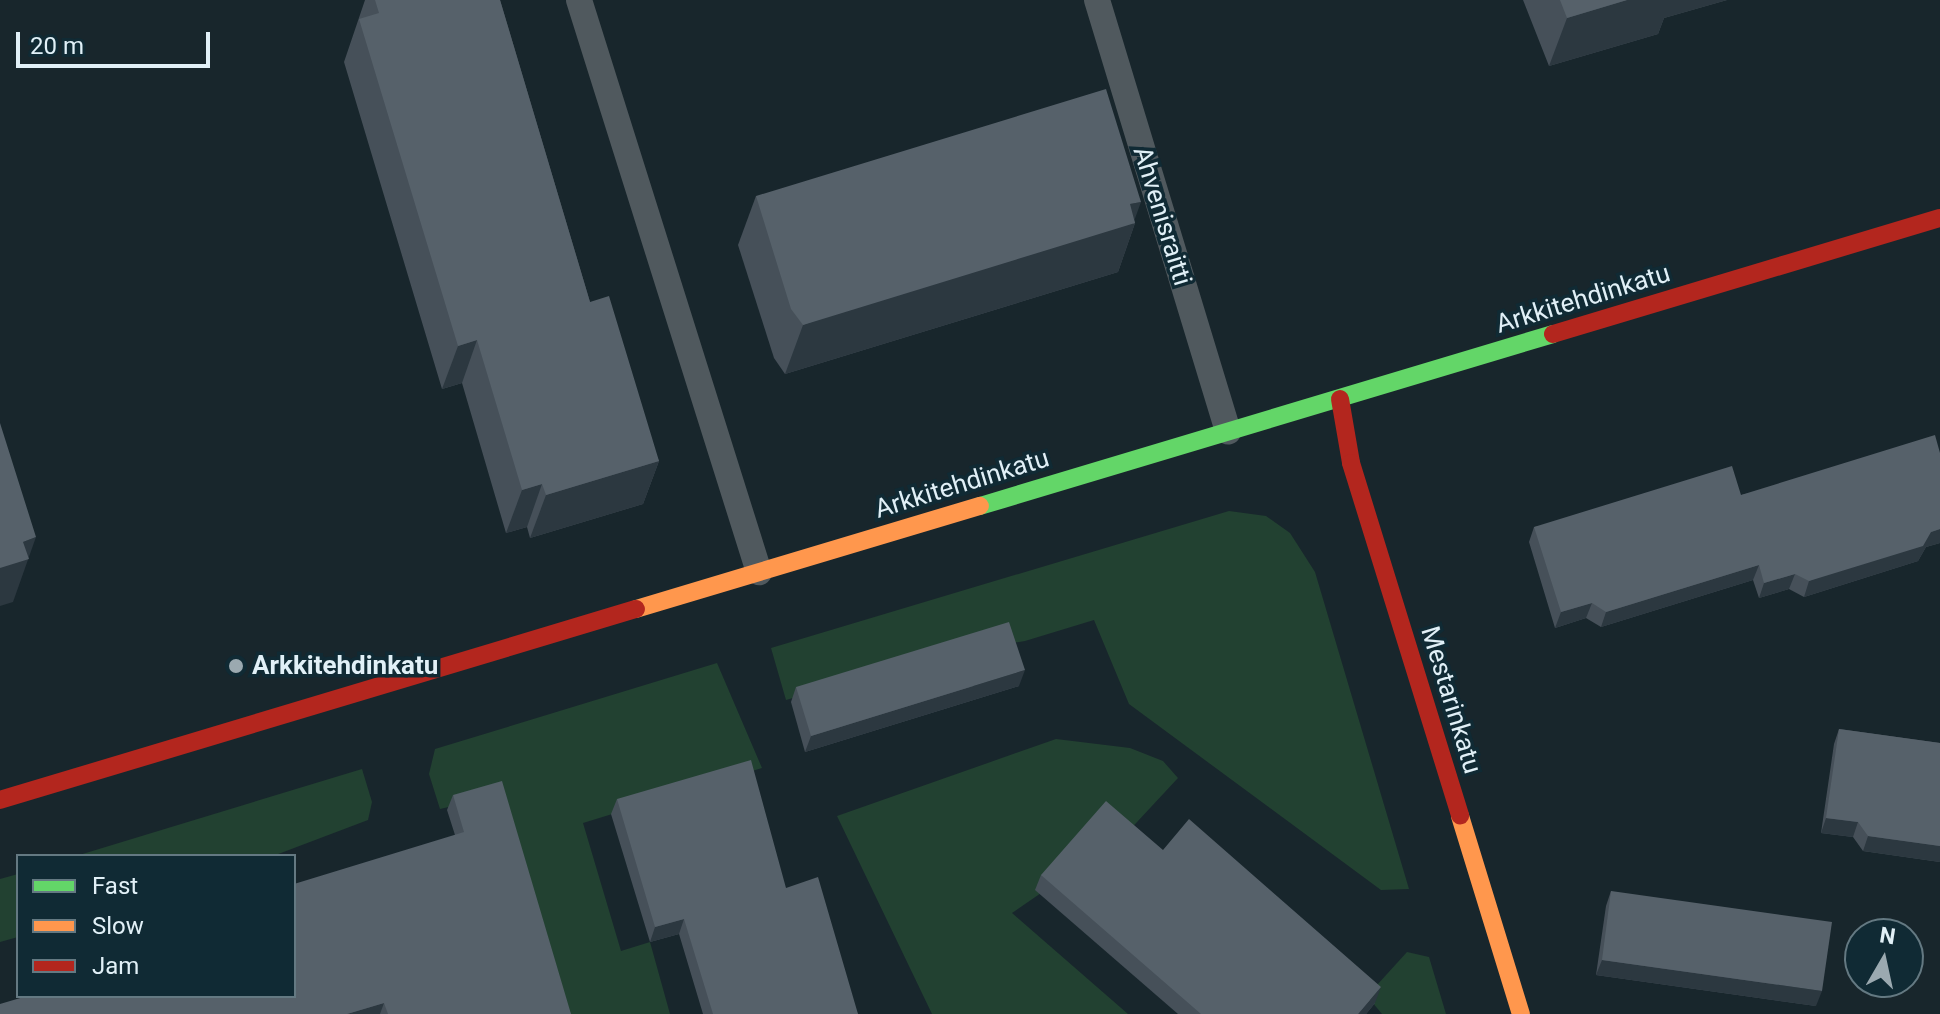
<!DOCTYPE html>
<style>
body{margin:0}
#map{position:relative;width:1940px;height:1014px;overflow:hidden;background:#18262c;font-family:Roboto,sans-serif}
div>[style]{position:absolute}
.green>*{inset:0;background:#224131}
.lane>*{height:26px;margin:-13px;padding:0 13px;transform-origin:13px;border-radius:13px;background:#50595e}
.fast>*{height:18px;margin:-9px;padding:0 9px;transform-origin:9px;border-radius:9px;background:#63d668}
.slow>*{height:18px;margin:-9px;padding:0 9px;transform-origin:9px;border-radius:9px;background:#ff974d}
.jam>*{height:18px;margin:-9px;padding:0 9px;transform-origin:9px;border-radius:9px;background:#b3261e}
.wall>*{inset:0;background:#465059}
.shaded-wall>*{inset:0;background:#2c3840}
.building>*{inset:0;background:#56616a}
.dots>*{width:22px;height:22px;translate:-50% -50%;box-sizing:border-box;border:4px solid #102a34;border-radius:50%}
span{translate:-50% -50%;white-space:nowrap;text-align:center;line-height:1.15;-webkit-text-stroke:7px #102a34;paint-order:stroke}
.street-label{font-size:26px;color:#e1f0f7}
.poi-label{font-size:26px;color:#e1f0f7;font-weight:700}
.left{translate:0 -50%;text-align:left}
.legend{position:absolute;left:16px;top:854px;width:280px;height:144px;box-sizing:border-box;background:#102a34;border:2px solid #647982;margin:0;padding:10px 14px;list-style:none;font-size:24px;color:#e1f0f7}
.legend li{display:flex;align-items:center;gap:16px;height:40px}
.legend b{width:40px;border:2px solid #647982}
.north{position:absolute;left:1844px;top:918px;width:80px;height:80px;box-sizing:border-box;background:#102a34;border:2px solid #647982;border-radius:50%;rotate:9deg;font-size:22px;font-weight:700;line-height:32px;text-align:center;color:#e1f0f7}
.north::after{content:'';display:block;margin:auto;width:28px;height:36px;background:#9ba9b0;clip-path:polygon(50% 0,100% 100%,50% 72%,0 100%)}
.scale{position:absolute;left:16px;top:32px;width:194px;height:36px;box-sizing:border-box;border:4px solid #e1f0f7;border-top:0;padding-left:10px;font-size:24px;line-height:28px;white-space:nowrap;color:#e1f0f7;-webkit-text-stroke:6px #102a34;paint-order:stroke}
</style>
<div id="map">
<div class="green">
<i style="clip-path:polygon(1229px 511px,1266px 516px,1290px 533px,1315px 572px,1409px 889px,1381px 890px,1129px 704px,1094px 620px,1025px 641px,1006px 644px,1003px 637px,786px 700px,771px 648px)"></i>
<i style="clip-path:polygon(717px 663px,762px 768px,583px 823px,621px 951px,650px 942px,670px 1014px,561px 1014px,496px 796px,440px 809px,429px 774px,435px 749px)"></i>
<i style="clip-path:polygon(1056px 739px,1130px 748px,1163px 761px,1178px 778px,1124px 836px,1012px 913px,1128px 1014px,932px 1014px,837px 816px)"></i>
<i style="clip-path:polygon(362px 769px,372px 802px,368px 820px,273px 856px,76px 856px)"></i>
<i style="clip-path:polygon(18px 874px,18px 937px,0 942px,0 879px)"></i>
<i style="clip-path:polygon(1407px 952px,1429px 957px,1446px 1014px,1382px 1014px,1367px 996px)"></i>
</div>
<div class="lane">
<i style="left:579px;top:0;width:600px;rotate:72.53deg"></i>
<i style="left:1097px;top:0;width:451px;rotate:73.1deg"></i>
</div>
<div class="fast">
<i style="left:980px;top:506px;width:598px;rotate:-16.71deg"></i>
</div>
<div class="slow">
<i style="left:636px;top:609px;width:359px;rotate:-16.7deg"></i>
<i style="left:1460px;top:816px;width:207px;rotate:72.9deg"></i>
</div>
<div class="jam">
<i style="left:1553px;top:334px;width:404px;rotate:-16.7deg"></i>
<i style="left:1340px;top:399px;width:65px;rotate:80.2deg"></i>
<i style="left:1351px;top:463px;width:369px;rotate:72.8deg"></i>
<i style="left:0;top:800px;width:664px;rotate:-16.72deg"></i>
</div>
<div class="wall">
<i style="clip-path:polygon(365px 0,500px 0,590px 302px,659px 461px,643px 504px,530px 538px,527px 527px,506px 533px,462px 383px,442px 389px,344px 62px)"></i>
<i style="clip-path:polygon(1523px 0,1727px 0,1664px 18px,1658px 34px,1549px 66px)"></i>
<i style="clip-path:polygon(756px 196px,1134px 220px,1135px 223px,1118px 272px,785px 374px,774px 358px,738px 245px)"></i>
<i style="clip-path:polygon(1940px 453px,1940px 543px,1926px 547px,1918px 561px,1804px 597px,1789px 589px,1759px 598px,1753px 580px,1601px 627px,1586px 618px,1555px 628px,1529px 542px,1534px 527px,1741px 495px)"></i>
<i style="clip-path:polygon(1019px 686px,805px 752px,791px 702px,796px 687px)"></i>
<i style="clip-path:polygon(1839px 729px,1940px 743px,1940px 862px,1863px 851px,1853px 837px,1821px 833px,1834px 744px)"></i>
<i style="clip-path:polygon(453px 795px,571px 1014px,0 1014px,294px 996px,455px 835px,447px 810px)"></i>
<i style="clip-path:polygon(617px 799px,786px 888px,858px 1014px,703px 1014px,679px 934px,650px 942px,611px 814px)"></i>
<i style="clip-path:polygon(1163px 850px,1375px 1003px,1366px 1014px,1178px 1014px,1035px 890px,1041px 875px)"></i>
<i style="clip-path:polygon(1611px 891px,1816px 1006px,1596px 975px,1606px 906px)"></i>
</div>
<div class="shaded-wall">
<i style="clip-path:polygon(1627px 0,1727px 0,1664px 18px,1658px 34px,1549px 66px,1567px 18px)"></i>
<i style="clip-path:polygon(1141px 202px,1133px 224px,1135px 223px,1118px 272px,785px 374px,803px 325px,1130px 204px)"></i>
<i style="clip-path:polygon(477px 340px,462px 383px,442px 389px,458px 346px)"></i>
<i style="clip-path:polygon(659px 461px,643px 504px,530px 538px,546px 495px)"></i>
<i style="clip-path:polygon(542px 484px,527px 527px,506px 533px,522px 490px)"></i>
<i style="clip-path:polygon(1940px 529px,1940px 543px,1926px 547px,1918px 561px,1804px 597px,1809px 581px,1931px 532px)"></i>
<i style="clip-path:polygon(36px 537px,13px 602px,0 606px,0 568px,23px 542px)"></i>
<i style="clip-path:polygon(1759px 565px,1753px 580px,1601px 627px,1606px 612px)"></i>
<i style="clip-path:polygon(1795px 574px,1789px 589px,1759px 598px,1764px 583px)"></i>
<i style="clip-path:polygon(1592px 603px,1586px 618px,1555px 628px,1561px 612px)"></i>
<i style="clip-path:polygon(1025px 670px,1019px 686px,805px 752px,811px 736px)"></i>
<i style="clip-path:polygon(1826px 818px,1858px 822px,1853px 837px,1821px 833px)"></i>
<i style="clip-path:polygon(1868px 836px,1940px 846px,1940px 862px,1863px 851px)"></i>
<i style="clip-path:polygon(684px 919px,679px 934px,650px 942px,655px 927px)"></i>
<i style="clip-path:polygon(1602px 960px,1822px 991px,1816px 1006px,1596px 975px)"></i>
<i style="clip-path:polygon(1381px 987px,1375px 1003px,1366px 1014px,1358px 1014px)"></i>
<i style="clip-path:polygon(384px 1003px,380px 1014px,347px 1014px)"></i>
</div>
<div class="building">
<i style="clip-path:polygon(375px 0,500px 0,590px 302px,609px 296px,659px 461px,546px 495px,542px 484px,522px 490px,477px 340px,458px 346px,359px 19px,379px 13px)"></i>
<i style="clip-path:polygon(1560px 0,1627px 0,1567px 18px)"></i>
<i style="clip-path:polygon(1106px 89px,1141px 202px,1130px 204px,1135px 223px,803px 325px,791px 309px,756px 196px)"></i>
<i style="clip-path:polygon(0 423px,36px 537px,23px 542px,29px 559px,0 568px)"></i>
<i style="clip-path:polygon(1935px 435px,1940px 453px,1940px 529px,1931px 532px,1923px 546px,1809px 581px,1795px 574px,1764px 583px,1759px 565px,1606px 612px,1592px 603px,1561px 612px,1534px 527px,1732px 466px,1741px 495px)"></i>
<i style="clip-path:polygon(1009px 622px,1025px 670px,811px 736px,796px 687px)"></i>
<i style="clip-path:polygon(1839px 729px,1940px 743px,1940px 846px,1868px 836px,1858px 822px,1826px 818px)"></i>
<i style="clip-path:polygon(751px 760px,786px 888px,818px 877px,858px 1014px,713px 1014px,684px 919px,655px 927px,617px 799px)"></i>
<i style="clip-path:polygon(502px 781px,571px 1014px,388px 1014px,384px 1003px,347px 1014px,0 1014px,0 1004px,27px 996px,294px 996px,294px 884px,464px 832px,453px 795px)"></i>
<i style="clip-path:polygon(1106px 801px,1163px 850px,1189px 819px,1381px 987px,1358px 1014px,1201px 1014px,1041px 875px)"></i>
<i style="clip-path:polygon(1611px 891px,1832px 922px,1822px 991px,1602px 960px)"></i>
</div>
<div class="dots">
<i style="left:236px;top:666px;background:#9ba9b0"></i>
</div>
<div class="street-label">
<span style="left:1162px;top:216px;rotate:73deg">Ahvenisraitti</span>
<span style="left:1583px;top:299px;rotate:-17deg">Arkkitehdinkatu</span>
<span style="left:962px;top:484px;rotate:-17deg">Arkkitehdinkatu</span>
<span style="left:1451px;top:700px;rotate:73deg">Mestarinkatu</span>
</div>
<div class="poi-label">
<span class="left" style="left:252px;top:666px">Arkkitehdinkatu</span>
</div>
<ul class="legend">
<li><b style="height:10px;background:#63d668"></b>Fast</li>
<li><b style="height:10px;background:#ff974d"></b>Slow</li>
<li><b style="height:10px;background:#b3261e"></b>Jam</li>
</ul>
<div class="north">N</div>
<div class="scale">20 m</div>
</div>
